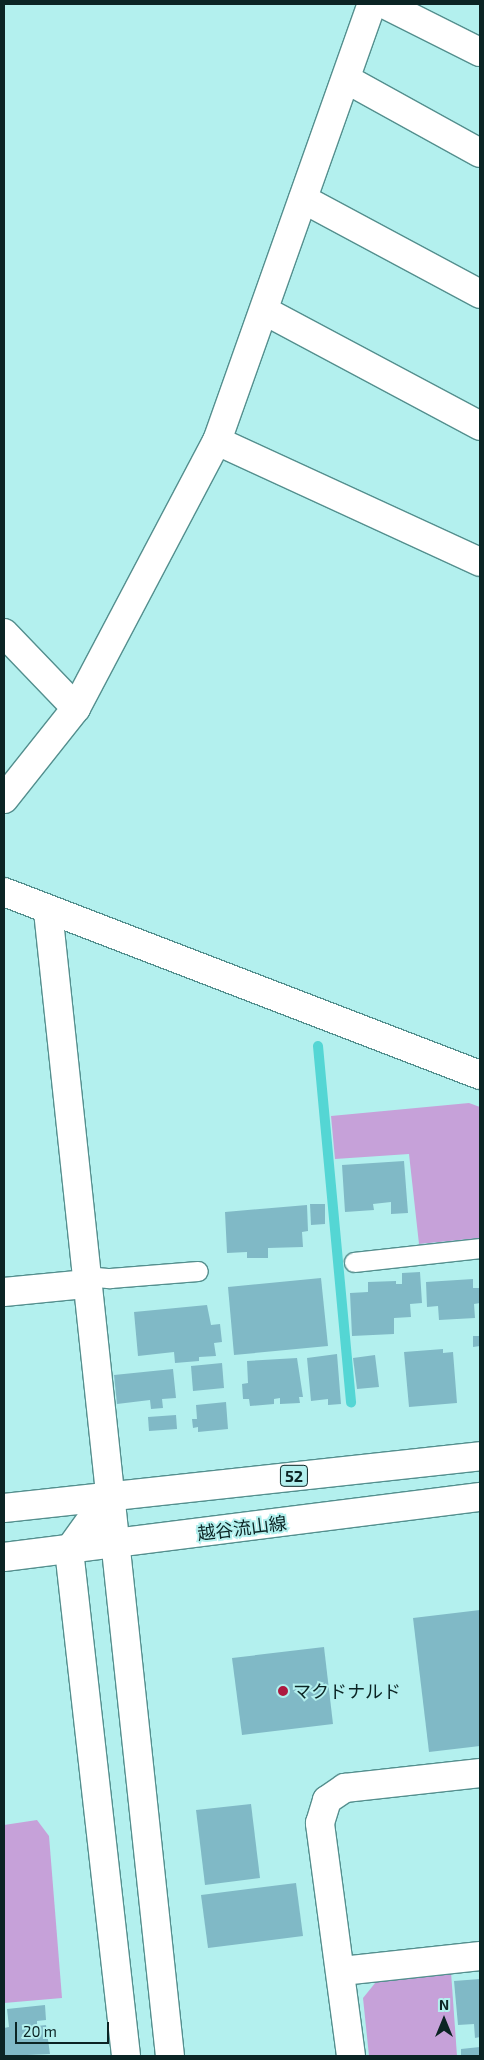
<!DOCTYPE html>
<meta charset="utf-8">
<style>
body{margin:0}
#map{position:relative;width:484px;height:2060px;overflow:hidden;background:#b3f0ee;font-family:"Exo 2","Noto Sans JP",sans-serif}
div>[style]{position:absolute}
.green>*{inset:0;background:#c6a1d9}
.stream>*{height:10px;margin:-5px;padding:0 5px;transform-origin:5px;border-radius:5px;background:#54d6d4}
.building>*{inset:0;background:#80b9c6}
.roads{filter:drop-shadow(1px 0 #548f8e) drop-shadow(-1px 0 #548f8e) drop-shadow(0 1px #548f8e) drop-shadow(0 -1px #548f8e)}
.lane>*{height:19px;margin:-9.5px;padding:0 9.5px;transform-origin:9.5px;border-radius:9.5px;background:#fff}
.street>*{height:28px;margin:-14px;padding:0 14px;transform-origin:14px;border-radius:14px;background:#fff}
.secondary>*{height:28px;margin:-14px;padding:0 14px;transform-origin:14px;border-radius:14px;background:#fff}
.primary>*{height:28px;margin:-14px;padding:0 14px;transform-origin:14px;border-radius:14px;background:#fff}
.dots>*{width:14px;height:14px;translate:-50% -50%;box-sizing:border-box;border:2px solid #b3f0ee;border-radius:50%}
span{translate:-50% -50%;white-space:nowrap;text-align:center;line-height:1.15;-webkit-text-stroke:4px #b3f0ee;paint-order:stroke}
.shield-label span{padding:1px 4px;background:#b3f0ee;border:1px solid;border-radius:4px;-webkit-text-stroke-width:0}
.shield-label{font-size:16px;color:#0b2424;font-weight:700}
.street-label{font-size:18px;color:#0b2424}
.poi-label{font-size:18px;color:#0b2424}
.left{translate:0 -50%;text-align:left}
.frame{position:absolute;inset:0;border:5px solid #0b2424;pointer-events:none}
.north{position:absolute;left:419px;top:1995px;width:50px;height:50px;-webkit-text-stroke:4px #b3f0ee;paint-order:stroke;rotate:0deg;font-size:14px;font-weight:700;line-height:20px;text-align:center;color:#0b2424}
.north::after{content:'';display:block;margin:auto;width:18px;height:22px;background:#0b2424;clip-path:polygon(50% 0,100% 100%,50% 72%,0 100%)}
.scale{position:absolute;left:15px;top:2022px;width:94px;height:22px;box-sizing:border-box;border:2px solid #0b2424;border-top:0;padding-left:6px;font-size:15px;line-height:18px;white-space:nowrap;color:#0b2424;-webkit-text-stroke:4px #b3f0ee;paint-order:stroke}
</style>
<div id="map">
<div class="green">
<i style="clip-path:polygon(469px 1103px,480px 1107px,480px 1238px,419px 1244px,409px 1154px,335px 1159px,331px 1116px)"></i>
<i style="clip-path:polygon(37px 1820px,49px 1836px,62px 1998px,4px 2003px,4px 1825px)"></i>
<i style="clip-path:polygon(451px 1972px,457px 2056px,369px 2056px,363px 1998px,380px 1977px)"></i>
</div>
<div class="stream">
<i style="left:318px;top:1046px;width:358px;rotate:84.7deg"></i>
</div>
<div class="building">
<i style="clip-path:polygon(404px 1161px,408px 1213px,391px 1214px,391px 1202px,373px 1204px,374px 1210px,345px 1212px,342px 1165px)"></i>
<i style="clip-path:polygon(310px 1204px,325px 1204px,325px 1224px,311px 1225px)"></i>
<i style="clip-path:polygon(307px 1205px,308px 1231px,302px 1232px,303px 1247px,268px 1248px,268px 1258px,247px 1258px,247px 1252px,227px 1253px,225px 1212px)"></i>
<i style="clip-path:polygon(420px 1272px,422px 1303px,410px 1304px,411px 1317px,394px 1318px,394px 1334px,352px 1336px,350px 1293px,368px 1292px,368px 1282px,396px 1281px,396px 1284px,402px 1284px,402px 1273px)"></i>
<i style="clip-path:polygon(321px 1278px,328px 1346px,234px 1355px,228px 1287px)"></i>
<i style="clip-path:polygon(473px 1279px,473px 1288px,480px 1288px,480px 1303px,474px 1304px,475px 1318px,439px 1320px,438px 1306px,427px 1307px,426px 1282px)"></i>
<i style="clip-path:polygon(207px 1305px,211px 1325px,220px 1324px,222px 1342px,214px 1343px,216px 1356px,199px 1357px,199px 1361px,175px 1363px,174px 1352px,138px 1356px,134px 1312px)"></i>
<i style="clip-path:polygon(473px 1336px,480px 1336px,480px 1346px,473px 1347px)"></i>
<i style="clip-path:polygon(443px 1349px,443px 1353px,453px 1352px,457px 1403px,409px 1407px,404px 1352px)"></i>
<i style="clip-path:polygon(337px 1354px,341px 1404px,328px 1405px,328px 1399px,311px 1401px,307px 1358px)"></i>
<i style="clip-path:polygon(375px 1355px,379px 1387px,357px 1389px,353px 1358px)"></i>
<i style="clip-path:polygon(297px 1358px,303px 1397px,299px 1397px,300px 1403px,280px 1404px,280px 1398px,274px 1399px,274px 1404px,250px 1406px,249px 1399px,243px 1399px,242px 1384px,248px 1383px,247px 1361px)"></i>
<i style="clip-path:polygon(222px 1363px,224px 1388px,193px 1391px,191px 1366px)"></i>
<i style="clip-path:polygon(173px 1369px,176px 1398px,162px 1399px,163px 1408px,151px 1409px,150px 1400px,117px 1404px,114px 1375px)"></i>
<i style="clip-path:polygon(226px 1402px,228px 1429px,198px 1432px,198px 1427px,193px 1428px,192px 1419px,197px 1419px,196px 1405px)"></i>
<i style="clip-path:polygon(176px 1415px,177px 1429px,149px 1431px,148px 1417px)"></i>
<i style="clip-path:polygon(480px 1610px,480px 1746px,429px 1752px,413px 1618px)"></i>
<i style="clip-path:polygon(324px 1647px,333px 1724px,242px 1735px,232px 1658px)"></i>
<i style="clip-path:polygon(251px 1804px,260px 1878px,205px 1885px,196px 1810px)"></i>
<i style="clip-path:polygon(296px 1883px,303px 1936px,208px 1948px,201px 1895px)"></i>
<i style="clip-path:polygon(480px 1979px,480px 2037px,475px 2038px,474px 2024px,458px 2025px,454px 1981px)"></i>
<i style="clip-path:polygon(45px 2005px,46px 2020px,37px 2021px,37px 2026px,46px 2025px,50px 2054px,4px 2056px,4px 2028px,9px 2027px,7px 2009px)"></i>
<i style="clip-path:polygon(480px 2047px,480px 2056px,461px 2056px,461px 2049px)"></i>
</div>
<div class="roads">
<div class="lane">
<i style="left:354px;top:1262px;width:127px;rotate:-6.3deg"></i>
<i style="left:85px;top:1276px;width:25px;rotate:5deg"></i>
<i style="left:110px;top:1278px;width:88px;rotate:-4.5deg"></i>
</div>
<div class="street">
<i style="left:384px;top:4px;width:107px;rotate:26.6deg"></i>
<i style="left:346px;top:79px;width:153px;rotate:28.9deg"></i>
<i style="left:303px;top:199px;width:201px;rotate:28.2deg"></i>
<i style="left:265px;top:311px;width:244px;rotate:28.1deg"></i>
<i style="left:217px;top:441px;width:289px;rotate:24.7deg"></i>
<i style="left:4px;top:633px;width:104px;rotate:46.2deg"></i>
<i style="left:4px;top:799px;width:116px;rotate:-51.6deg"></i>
<i style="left:76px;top:708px;width:302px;rotate:-62.2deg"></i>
<i style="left:217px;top:441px;width:464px;rotate:-70.5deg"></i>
<i style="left:4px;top:892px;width:510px;rotate:21.03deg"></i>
<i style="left:4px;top:1292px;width:81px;rotate:-5.6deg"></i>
<i style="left:342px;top:1971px;width:139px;rotate:-6.2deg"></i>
<i style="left:351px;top:2056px;width:235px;rotate:-97.6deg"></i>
<i style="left:320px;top:1823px;width:24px;rotate:-73deg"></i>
<i style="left:327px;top:1800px;width:22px;rotate:-34deg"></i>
<i style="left:345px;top:1788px;width:136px;rotate:-6.3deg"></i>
</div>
<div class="secondary">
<i style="left:48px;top:911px;width:1151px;rotate:83.92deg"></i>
<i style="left:108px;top:1496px;width:67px;rotate:125.8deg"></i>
<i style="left:69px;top:1550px;width:509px;rotate:83.57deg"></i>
</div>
<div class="primary">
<i style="left:4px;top:1508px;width:479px;rotate:-6.2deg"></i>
<i style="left:4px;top:1557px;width:480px;rotate:-7.2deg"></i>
</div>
</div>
<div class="dots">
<i style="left:283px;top:1691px;background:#ad193f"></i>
</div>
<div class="shield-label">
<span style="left:294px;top:1476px">52</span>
</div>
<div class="street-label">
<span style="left:242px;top:1528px;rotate:-7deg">越谷流山線</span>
</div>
<div class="poi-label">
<span class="left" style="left:293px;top:1691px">マクドナルド</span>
</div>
<div class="frame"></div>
<div class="north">N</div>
<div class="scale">20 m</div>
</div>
